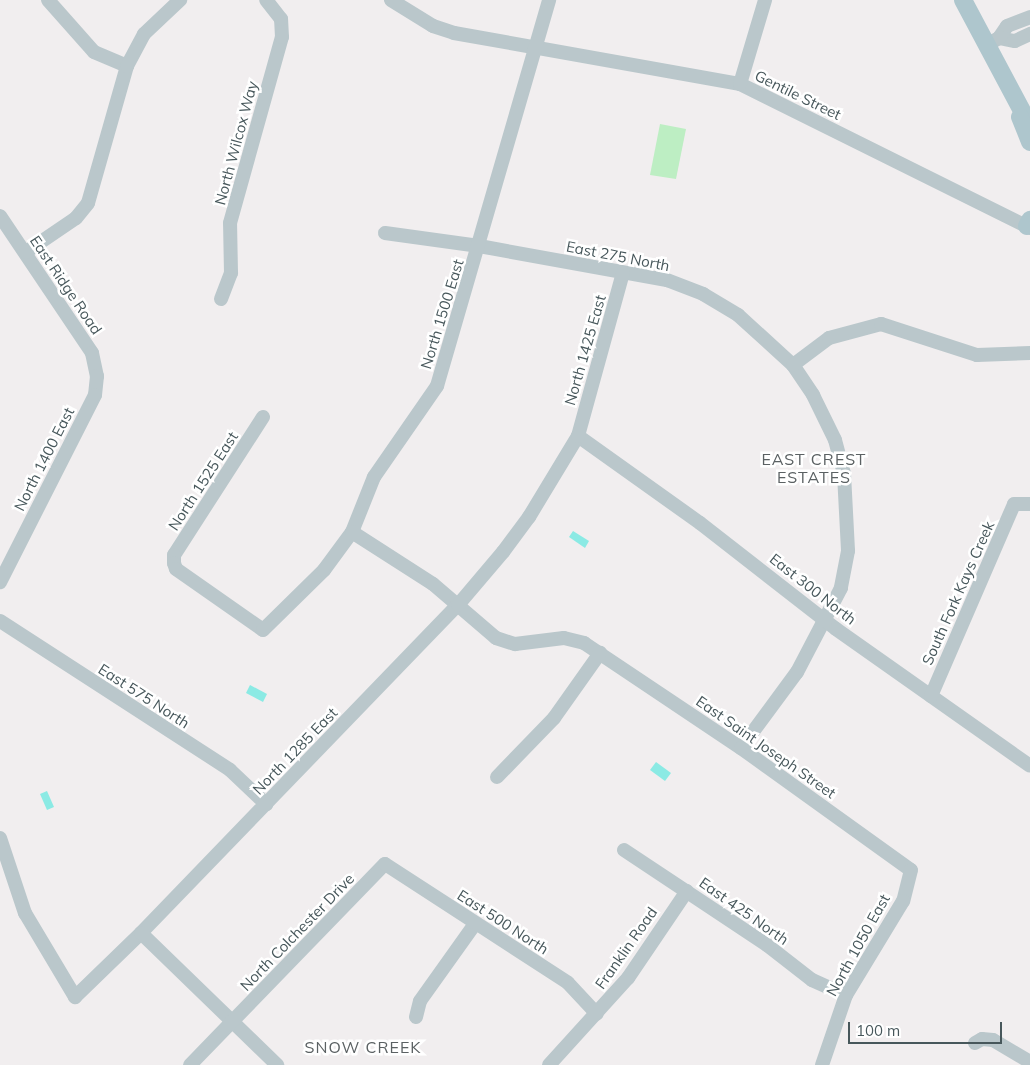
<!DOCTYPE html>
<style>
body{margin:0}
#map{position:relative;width:1030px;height:1065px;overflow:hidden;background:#f1eeef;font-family:Mulish,sans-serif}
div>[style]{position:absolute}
.green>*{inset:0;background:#bdeec3}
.water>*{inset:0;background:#8beae4}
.minor>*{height:14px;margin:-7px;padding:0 7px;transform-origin:7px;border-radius:7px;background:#bac7cb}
.major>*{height:18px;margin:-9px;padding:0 9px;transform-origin:9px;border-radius:9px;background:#aec6cd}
span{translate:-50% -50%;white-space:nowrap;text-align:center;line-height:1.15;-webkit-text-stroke:5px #fff;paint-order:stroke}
.street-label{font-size:15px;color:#47575b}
.neighbourhood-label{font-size:16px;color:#5b6163;letter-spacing:1px}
.scale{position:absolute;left:848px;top:1022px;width:154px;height:22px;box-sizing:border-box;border:2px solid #47575b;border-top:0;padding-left:6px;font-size:15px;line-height:18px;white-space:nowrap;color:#47575b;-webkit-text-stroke:4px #fff;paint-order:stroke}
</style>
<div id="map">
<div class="green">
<i style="clip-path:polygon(660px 124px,686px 129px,676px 179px,650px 175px)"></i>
</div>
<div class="water">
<i style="clip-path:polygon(573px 531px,589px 541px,585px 548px,569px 537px)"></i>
<i style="clip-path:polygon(250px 685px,267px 694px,263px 702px,246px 693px)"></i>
<i style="clip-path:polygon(656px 762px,671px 773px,665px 781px,650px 770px)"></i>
<i style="clip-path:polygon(47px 791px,54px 807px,47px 810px,40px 794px)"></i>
</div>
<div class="minor">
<i style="left:48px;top:0;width:69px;rotate:48.5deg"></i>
<i style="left:94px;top:52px;width:36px;rotate:23deg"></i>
<i style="left:391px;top:0;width:49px;rotate:31.8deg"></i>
<i style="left:433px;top:26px;width:22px;rotate:18deg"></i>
<i style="left:454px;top:33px;width:291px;rotate:10.1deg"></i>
<i style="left:740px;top:84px;width:324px;rotate:26.4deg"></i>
<i style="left:999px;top:38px;width:16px;rotate:11deg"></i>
<i style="left:1015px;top:41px;width:17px;rotate:-25deg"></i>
<i style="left:986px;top:45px;width:15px;rotate:-28deg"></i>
<i style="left:999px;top:38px;width:14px;rotate:-56deg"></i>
<i style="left:1007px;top:26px;width:25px;rotate:-21deg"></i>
<i style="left:740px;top:84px;width:88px;rotate:-73.4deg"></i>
<i style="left:0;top:216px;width:165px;rotate:56.1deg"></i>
<i style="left:92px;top:353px;width:24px;rotate:78deg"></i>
<i style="left:97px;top:376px;width:19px;rotate:96deg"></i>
<i style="left:95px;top:395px;width:210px;rotate:116.9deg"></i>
<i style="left:385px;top:233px;width:95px;rotate:7.9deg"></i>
<i style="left:479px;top:246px;width:191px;rotate:10.3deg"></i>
<i style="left:667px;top:280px;width:39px;rotate:21deg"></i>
<i style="left:703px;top:294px;width:41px;rotate:31deg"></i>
<i style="left:738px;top:315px;width:74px;rotate:42.3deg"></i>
<i style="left:793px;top:365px;width:36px;rotate:56deg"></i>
<i style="left:813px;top:395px;width:50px;rotate:63.9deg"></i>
<i style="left:835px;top:440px;width:35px;rotate:75deg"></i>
<i style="left:844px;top:474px;width:77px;rotate:87deg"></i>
<i style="left:848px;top:551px;width:38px;rotate:101deg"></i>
<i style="left:841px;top:588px;width:95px;rotate:117.6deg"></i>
<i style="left:797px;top:672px;width:94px;rotate:126.4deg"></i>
<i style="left:26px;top:252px;width:60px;rotate:-34.2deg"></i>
<i style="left:76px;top:218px;width:19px;rotate:-51deg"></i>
<i style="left:88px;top:203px;width:142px;rotate:-74.1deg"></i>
<i style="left:127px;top:66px;width:36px;rotate:-62deg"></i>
<i style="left:144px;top:34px;width:50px;rotate:-43.4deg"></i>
<i style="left:221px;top:299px;width:28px;rotate:-69deg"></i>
<i style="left:231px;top:273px;width:50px;rotate:-91.1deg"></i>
<i style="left:230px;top:223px;width:193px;rotate:-74.4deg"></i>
<i style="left:282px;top:37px;width:18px;rotate:-93deg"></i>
<i style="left:281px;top:19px;width:24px;rotate:-128deg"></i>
<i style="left:793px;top:365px;width:45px;rotate:-36.9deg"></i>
<i style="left:829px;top:338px;width:54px;rotate:-15.1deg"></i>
<i style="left:881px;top:324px;width:101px;rotate:17.9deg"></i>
<i style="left:977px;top:355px;width:53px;rotate:-2.2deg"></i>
<i style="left:263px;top:417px;width:164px;rotate:122.8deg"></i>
<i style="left:174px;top:555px;width:8px;rotate:90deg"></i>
<i style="left:174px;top:563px;width:6px;rotate:72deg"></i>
<i style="left:176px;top:569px;width:106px;rotate:35deg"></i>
<i style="left:263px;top:630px;width:86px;rotate:-44.5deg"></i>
<i style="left:324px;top:570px;width:47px;rotate:-53.6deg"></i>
<i style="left:352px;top:532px;width:59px;rotate:-68.2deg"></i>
<i style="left:374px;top:477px;width:111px;rotate:-55.3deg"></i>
<i style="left:437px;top:386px;width:402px;rotate:-73.8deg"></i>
<i style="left:578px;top:436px;width:150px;rotate:35.5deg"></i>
<i style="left:700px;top:523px;width:172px;rotate:37.9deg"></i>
<i style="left:836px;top:629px;width:237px;rotate:35.2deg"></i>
<i style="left:352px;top:532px;width:96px;rotate:32.7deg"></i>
<i style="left:433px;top:584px;width:83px;rotate:40.6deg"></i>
<i style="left:496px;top:638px;width:20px;rotate:18deg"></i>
<i style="left:515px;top:644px;width:49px;rotate:-7deg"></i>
<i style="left:564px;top:638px;width:21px;rotate:14deg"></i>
<i style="left:584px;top:643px;width:189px;rotate:33.8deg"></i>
<i style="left:741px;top:748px;width:209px;rotate:35.7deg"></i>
<i style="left:911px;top:870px;width:32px;rotate:104deg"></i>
<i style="left:903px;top:901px;width:110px;rotate:121.2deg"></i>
<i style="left:846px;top:995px;width:74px;rotate:108.9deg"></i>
<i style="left:0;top:621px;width:274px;rotate:32.9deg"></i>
<i style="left:230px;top:770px;width:50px;rotate:43.4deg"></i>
<i style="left:931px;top:696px;width:209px;rotate:-66.6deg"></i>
<i style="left:1014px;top:504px;width:16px"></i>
<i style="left:497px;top:777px;width:82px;rotate:-46deg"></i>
<i style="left:554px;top:718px;width:80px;rotate:-54.7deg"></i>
<i style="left:0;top:838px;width:79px;rotate:71.6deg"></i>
<i style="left:25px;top:913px;width:98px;rotate:59.2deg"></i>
<i style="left:75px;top:997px;width:92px;rotate:-44.1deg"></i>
<i style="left:141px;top:933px;width:456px;rotate:-46deg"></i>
<i style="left:458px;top:605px;width:70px;rotate:-49.7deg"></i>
<i style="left:503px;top:552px;width:44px;rotate:-53.4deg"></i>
<i style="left:529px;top:517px;width:95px;rotate:-58.8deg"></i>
<i style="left:578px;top:436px;width:169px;rotate:-74.6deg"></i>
<i style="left:624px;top:850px;width:172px;rotate:33.6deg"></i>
<i style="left:767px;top:945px;width:57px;rotate:37.9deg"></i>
<i style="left:812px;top:980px;width:37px;rotate:24deg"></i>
<i style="left:141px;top:933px;width:190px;rotate:44.1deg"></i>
<i style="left:416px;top:1017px;width:16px;rotate:-76deg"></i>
<i style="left:420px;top:1001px;width:95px;rotate:-54.5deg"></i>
<i style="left:975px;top:1043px;width:8px;rotate:-30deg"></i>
<i style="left:982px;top:1039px;width:11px;rotate:5deg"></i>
<i style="left:993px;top:1040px;width:43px;rotate:30.7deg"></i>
<i style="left:190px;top:1065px;width:280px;rotate:-45.9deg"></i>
<i style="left:385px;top:864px;width:218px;rotate:33deg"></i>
<i style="left:568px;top:983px;width:42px;rotate:46.9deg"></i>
<i style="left:549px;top:1065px;width:118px;rotate:-47.8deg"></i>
<i style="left:628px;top:978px;width:105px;rotate:-55.9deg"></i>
</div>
<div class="major">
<i style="left:963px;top:0;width:143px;rotate:62deg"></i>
<i style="left:1020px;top:117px;width:27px;rotate:68deg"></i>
<i style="left:1027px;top:226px;width:7px;rotate:-63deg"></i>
</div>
<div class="street-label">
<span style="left:798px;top:95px;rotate:26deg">Gentile Street</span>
<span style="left:236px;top:143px;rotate:-75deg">North Wilcox Way</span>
<span style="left:618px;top:256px;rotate:11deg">East 275 North</span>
<span style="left:66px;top:285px;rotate:56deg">East Ridge Road</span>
<span style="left:442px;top:314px;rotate:-73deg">North 1500 East</span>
<span style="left:585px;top:350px;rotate:-74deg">North 1425 East</span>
<span style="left:44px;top:459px;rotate:-63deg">North 1400 East</span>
<span style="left:203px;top:481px;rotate:-57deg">North 1525 East</span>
<span style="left:813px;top:589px;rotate:38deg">East 300 North</span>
<span style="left:958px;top:593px;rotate:-66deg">South Fork Kays Creek</span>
<span style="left:144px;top:696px;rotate:33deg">East 575 North</span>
<span style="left:766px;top:747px;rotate:35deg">East Saint Joseph Street</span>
<span style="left:295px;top:751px;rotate:-46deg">North 1285 East</span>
<span style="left:744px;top:911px;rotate:35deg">East 425 North</span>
<span style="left:503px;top:922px;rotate:33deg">East 500 North</span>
<span style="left:297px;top:932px;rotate:-46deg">North Colchester Drive</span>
<span style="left:858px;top:945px;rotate:-61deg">North 1050 East</span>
<span style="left:626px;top:948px;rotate:-55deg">Franklin Road</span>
</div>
<div class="neighbourhood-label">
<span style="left:814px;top:468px">EAST CREST<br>ESTATES</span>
<span style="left:363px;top:1047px">SNOW CREEK</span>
</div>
<div class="scale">100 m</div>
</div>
